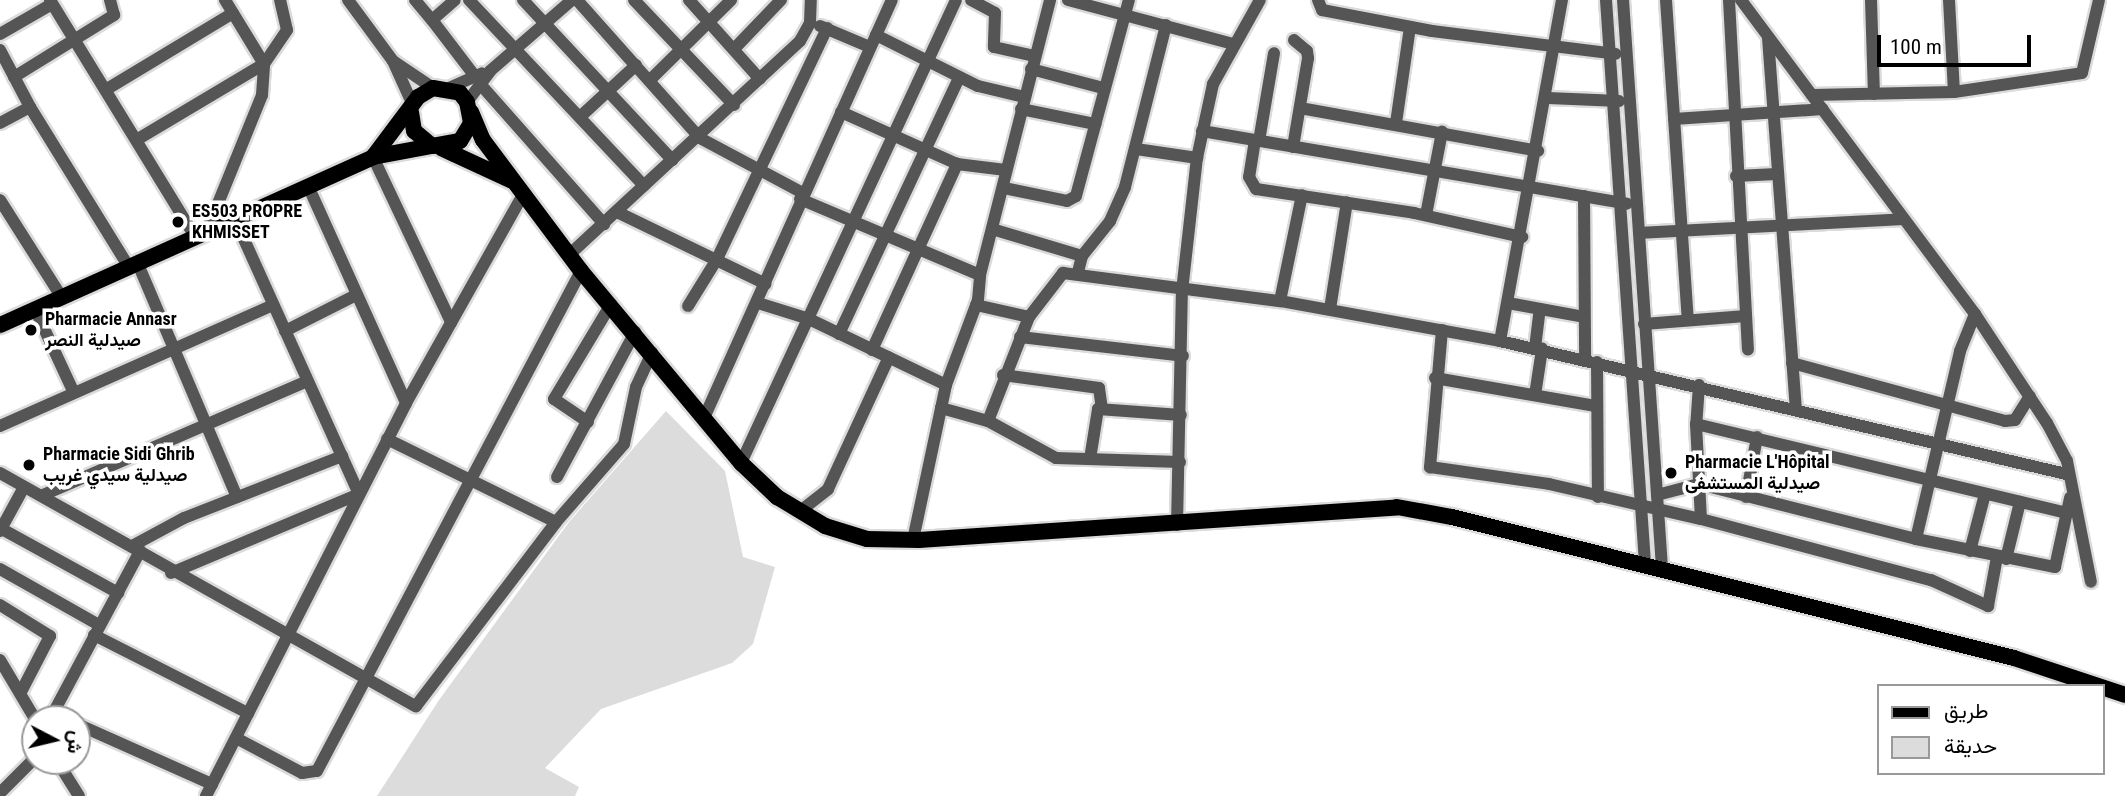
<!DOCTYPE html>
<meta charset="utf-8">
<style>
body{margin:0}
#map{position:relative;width:2125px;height:796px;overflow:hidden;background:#fff;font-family:"Roboto Condensed",Vazirmatn,sans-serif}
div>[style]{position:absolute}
.green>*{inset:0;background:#dcdcdc}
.roads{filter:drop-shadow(2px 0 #dbdbdb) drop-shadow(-2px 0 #dbdbdb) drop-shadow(0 2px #dbdbdb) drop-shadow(0 -2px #dbdbdb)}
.minor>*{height:12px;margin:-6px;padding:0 6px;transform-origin:6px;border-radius:6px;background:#555}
.major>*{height:16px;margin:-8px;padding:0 8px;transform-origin:8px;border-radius:8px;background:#000}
.dots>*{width:19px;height:19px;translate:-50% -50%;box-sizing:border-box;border:4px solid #fff;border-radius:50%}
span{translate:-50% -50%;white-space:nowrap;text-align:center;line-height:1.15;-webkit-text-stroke:7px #fff;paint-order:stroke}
.poi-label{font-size:18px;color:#000;font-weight:700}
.left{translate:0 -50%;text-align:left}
.legend{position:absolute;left:1877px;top:684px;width:228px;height:91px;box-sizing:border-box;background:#fff;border:2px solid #999;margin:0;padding:9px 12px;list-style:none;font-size:21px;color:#000}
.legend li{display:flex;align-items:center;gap:14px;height:35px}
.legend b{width:35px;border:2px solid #999}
.north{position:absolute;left:21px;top:705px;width:70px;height:70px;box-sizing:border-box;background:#fff;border:2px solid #999;border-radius:50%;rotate:97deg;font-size:19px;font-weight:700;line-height:28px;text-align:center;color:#000}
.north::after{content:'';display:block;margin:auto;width:24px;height:32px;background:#000;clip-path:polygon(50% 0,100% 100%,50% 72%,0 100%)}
.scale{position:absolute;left:1877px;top:35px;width:154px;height:32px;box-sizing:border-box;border:4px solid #000;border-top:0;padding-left:9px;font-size:21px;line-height:24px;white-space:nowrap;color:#000;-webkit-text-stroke:5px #fff;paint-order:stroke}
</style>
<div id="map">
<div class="green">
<i style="clip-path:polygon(666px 411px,725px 471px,743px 557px,775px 567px,753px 644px,732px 663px,601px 709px,545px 768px,579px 787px,575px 796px,377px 796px,439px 700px,569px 522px)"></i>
</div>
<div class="roads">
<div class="minor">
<i style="left:50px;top:0;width:279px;rotate:58.5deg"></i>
<i style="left:348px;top:0;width:76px;rotate:53.6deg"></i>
<i style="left:393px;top:61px;width:48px;rotate:65.6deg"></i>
<i style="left:415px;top:0;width:26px;rotate:50deg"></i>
<i style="left:432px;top:20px;width:30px;rotate:-41deg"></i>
<i style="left:469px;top:0;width:255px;rotate:46.7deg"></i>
<i style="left:523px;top:0;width:219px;rotate:47deg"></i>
<i style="left:577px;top:0;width:185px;rotate:48.3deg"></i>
<i style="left:700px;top:138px;width:117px;rotate:28.1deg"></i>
<i style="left:634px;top:0;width:145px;rotate:46.4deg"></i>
<i style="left:689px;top:0;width:106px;rotate:48.1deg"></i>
<i style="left:971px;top:0;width:27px;rotate:28deg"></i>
<i style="left:995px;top:13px;width:34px;rotate:92deg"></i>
<i style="left:994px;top:47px;width:42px;rotate:12.4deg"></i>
<i style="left:1068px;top:0;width:171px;rotate:14.9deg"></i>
<i style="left:1318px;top:0;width:11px;rotate:68deg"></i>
<i style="left:1322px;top:10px;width:112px;rotate:10.8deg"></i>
<i style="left:1432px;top:31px;width:185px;rotate:7.1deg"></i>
<i style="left:1606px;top:0;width:565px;rotate:86.04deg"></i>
<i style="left:1623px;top:0;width:569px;rotate:86.07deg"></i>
<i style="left:1666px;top:0;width:320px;rotate:86.1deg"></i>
<i style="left:1729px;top:0;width:350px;rotate:86.9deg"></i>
<i style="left:1741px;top:0;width:392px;rotate:53.3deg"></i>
<i style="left:1975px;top:314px;width:131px;rotate:56.6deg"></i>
<i style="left:2047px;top:423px;width:43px;rotate:62.2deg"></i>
<i style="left:2067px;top:461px;width:123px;rotate:78.8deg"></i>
<i style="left:1871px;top:0;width:94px;rotate:88.2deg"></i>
<i style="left:1949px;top:0;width:92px;rotate:86.9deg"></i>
<i style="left:432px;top:20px;width:69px;rotate:52.6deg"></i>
<i style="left:820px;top:26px;width:54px;rotate:22.8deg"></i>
<i style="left:0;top:34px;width:60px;rotate:-30deg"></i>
<i style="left:876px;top:35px;width:114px;rotate:26.6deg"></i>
<i style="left:978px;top:86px;width:47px;rotate:13.4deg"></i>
<i style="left:1768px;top:38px;width:371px;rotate:85.7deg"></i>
<i style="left:734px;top:49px;width:68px;rotate:-46.2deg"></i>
<i style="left:0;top:50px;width:64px;rotate:62.2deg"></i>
<i style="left:30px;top:107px;width:190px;rotate:58.3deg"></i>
<i style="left:393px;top:61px;width:48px;rotate:34deg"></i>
<i style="left:1031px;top:69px;width:74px;rotate:14.8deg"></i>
<i style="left:14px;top:77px;width:118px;rotate:-31.8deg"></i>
<i style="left:114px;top:15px;width:16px;rotate:-105deg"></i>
<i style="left:650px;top:80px;width:114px;rotate:-44.6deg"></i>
<i style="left:481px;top:85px;width:186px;rotate:48.5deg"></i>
<i style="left:449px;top:88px;width:36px;rotate:-24deg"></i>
<i style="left:107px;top:89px;width:147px;rotate:-31.1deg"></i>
<i style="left:1812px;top:95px;width:142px;rotate:-1.2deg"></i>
<i style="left:1954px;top:92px;width:129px;rotate:-8.4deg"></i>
<i style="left:2082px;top:73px;width:75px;rotate:-76.9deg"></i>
<i style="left:1548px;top:98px;width:71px;rotate:2.4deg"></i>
<i style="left:467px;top:102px;width:39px;rotate:-53deg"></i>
<i style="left:490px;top:71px;width:108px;rotate:-40.9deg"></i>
<i style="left:1300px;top:108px;width:242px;rotate:10.2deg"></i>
<i style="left:1021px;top:109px;width:76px;rotate:11.5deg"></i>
<i style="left:841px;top:112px;width:127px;rotate:24.1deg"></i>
<i style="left:957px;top:164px;width:49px;rotate:7deg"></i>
<i style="left:581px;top:116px;width:75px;rotate:-42.8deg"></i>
<i style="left:1674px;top:119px;width:149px;rotate:-3.8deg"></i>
<i style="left:0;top:123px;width:34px;rotate:-28deg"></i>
<i style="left:1396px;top:123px;width:97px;rotate:-81.7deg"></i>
<i style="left:1202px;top:131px;width:431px;rotate:9.7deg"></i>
<i style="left:138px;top:139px;width:147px;rotate:-30.8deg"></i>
<i style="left:264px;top:64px;width:41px;rotate:-55.9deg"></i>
<i style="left:287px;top:30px;width:31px;rotate:-103deg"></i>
<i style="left:1255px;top:140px;width:37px;rotate:99deg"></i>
<i style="left:1249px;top:177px;width:14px;rotate:60deg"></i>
<i style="left:1256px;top:189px;width:160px;rotate:8.6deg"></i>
<i style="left:1414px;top:213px;width:111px;rotate:12.5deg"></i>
<i style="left:1259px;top:141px;width:89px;rotate:-80.3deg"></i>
<i style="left:1293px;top:147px;width:90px;rotate:-80.4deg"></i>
<i style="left:1308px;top:58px;width:7px;rotate:-98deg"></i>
<i style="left:1307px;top:51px;width:17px;rotate:-140deg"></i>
<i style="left:1136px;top:149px;width:62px;rotate:8.4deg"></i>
<i style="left:373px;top:157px;width:183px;rotate:64.7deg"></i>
<i style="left:1736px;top:176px;width:41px;rotate:-2.8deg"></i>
<i style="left:309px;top:188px;width:236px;rotate:65.7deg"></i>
<i style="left:1004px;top:188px;width:64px;rotate:11.7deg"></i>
<i style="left:1067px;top:201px;width:10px;rotate:-29deg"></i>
<i style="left:1076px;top:196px;width:203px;rotate:-74.9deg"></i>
<i style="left:1584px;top:196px;width:162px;rotate:89.6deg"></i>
<i style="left:800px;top:199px;width:195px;rotate:22.9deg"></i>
<i style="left:980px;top:275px;width:284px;rotate:-75.7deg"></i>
<i style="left:0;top:200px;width:114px;rotate:57.6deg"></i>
<i style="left:617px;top:212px;width:165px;rotate:25.8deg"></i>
<i style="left:1426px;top:215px;width:85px;rotate:-79.1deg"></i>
<i style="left:992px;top:229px;width:94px;rotate:16.7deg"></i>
<i style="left:206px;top:233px;width:149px;rotate:-67.9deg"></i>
<i style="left:262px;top:95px;width:31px;rotate:-86deg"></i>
<i style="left:264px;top:64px;width:75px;rotate:-121.4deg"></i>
<i style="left:1639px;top:233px;width:264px;rotate:-3deg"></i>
<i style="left:570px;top:254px;width:313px;rotate:-42.8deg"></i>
<i style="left:800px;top:41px;width:21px;rotate:-61deg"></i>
<i style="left:810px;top:23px;width:23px;rotate:-88deg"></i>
<i style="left:138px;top:264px;width:253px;rotate:67deg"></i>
<i style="left:1078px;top:272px;width:16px;rotate:-76deg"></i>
<i style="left:1082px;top:256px;width:45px;rotate:-51.3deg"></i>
<i style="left:1110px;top:221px;width:37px;rotate:-66deg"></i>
<i style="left:1125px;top:187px;width:167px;rotate:-75.8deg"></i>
<i style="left:1280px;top:301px;width:108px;rotate:-78.3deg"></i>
<i style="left:758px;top:303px;width:53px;rotate:17.4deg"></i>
<i style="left:809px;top:319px;width:152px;rotate:25.7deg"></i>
<i style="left:946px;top:385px;width:91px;rotate:-69.4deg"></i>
<i style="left:978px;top:300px;width:25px;rotate:-85deg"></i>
<i style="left:1508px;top:303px;width:77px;rotate:10.4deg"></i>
<i style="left:976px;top:305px;width:54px;rotate:12.8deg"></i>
<i style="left:688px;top:306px;width:55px;rotate:-58.3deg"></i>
<i style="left:717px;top:259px;width:256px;rotate:-64.5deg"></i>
<i style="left:35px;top:309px;width:90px;rotate:65.1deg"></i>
<i style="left:1330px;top:309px;width:108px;rotate:-81deg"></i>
<i style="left:1644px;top:324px;width:102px;rotate:-4.5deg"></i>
<i style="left:1442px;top:330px;width:138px;rotate:95deg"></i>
<i style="left:1430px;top:467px;width:120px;rotate:8.1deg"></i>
<i style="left:1549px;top:484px;width:156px;rotate:13deg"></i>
<i style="left:1701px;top:519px;width:238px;rotate:14.9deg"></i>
<i style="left:1931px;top:580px;width:63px;rotate:24.5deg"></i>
<i style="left:1988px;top:606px;width:50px;rotate:-79.6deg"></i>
<i style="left:285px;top:331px;width:80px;rotate:-26.9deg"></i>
<i style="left:839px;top:334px;width:283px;rotate:-64.9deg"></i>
<i style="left:1020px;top:337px;width:164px;rotate:6.6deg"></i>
<i style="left:1500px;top:341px;width:347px;rotate:-79.7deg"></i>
<i style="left:1535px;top:348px;width:39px;rotate:-83deg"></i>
<i style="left:872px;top:350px;width:205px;rotate:-65.4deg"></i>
<i style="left:1597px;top:362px;width:135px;rotate:89.6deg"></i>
<i style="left:1792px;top:363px;width:221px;rotate:15.2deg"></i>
<i style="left:2005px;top:421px;width:10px;rotate:-6deg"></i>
<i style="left:2015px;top:420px;width:28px;rotate:-58deg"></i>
<i style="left:1003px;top:375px;width:97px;rotate:7.7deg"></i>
<i style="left:1099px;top:388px;width:21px;rotate:82deg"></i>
<i style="left:1435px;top:378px;width:163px;rotate:9.9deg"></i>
<i style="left:946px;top:385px;width:24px;rotate:102deg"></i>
<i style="left:941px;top:408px;width:49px;rotate:15.5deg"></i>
<i style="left:1699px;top:385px;width:39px;rotate:94deg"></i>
<i style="left:1696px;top:424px;width:95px;rotate:87deg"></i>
<i style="left:1535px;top:395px;width:47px;rotate:-81.3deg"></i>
<i style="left:704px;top:418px;width:458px;rotate:-65.8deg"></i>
<i style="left:588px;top:422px;width:41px;rotate:-145.9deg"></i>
<i style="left:554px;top:399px;width:111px;rotate:-59deg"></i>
<i style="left:1696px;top:424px;width:382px;rotate:13.5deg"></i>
<i style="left:0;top:426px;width:299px;rotate:-23.9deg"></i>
<i style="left:387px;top:439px;width:188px;rotate:26.2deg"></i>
<i style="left:1090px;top:459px;width:51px;rotate:-80.9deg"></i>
<i style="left:1098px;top:409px;width:83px;rotate:4.1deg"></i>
<i style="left:1180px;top:462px;width:124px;rotate:-178.2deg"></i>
<i style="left:1056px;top:458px;width:77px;rotate:-151.4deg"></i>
<i style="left:988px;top:421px;width:112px;rotate:-68.5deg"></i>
<i style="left:1029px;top:317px;width:56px;rotate:-52.3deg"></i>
<i style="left:1063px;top:273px;width:219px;rotate:7.4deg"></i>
<i style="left:1280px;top:301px;width:224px;rotate:10.3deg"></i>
<i style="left:1500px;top:341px;width:581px;rotate:13.22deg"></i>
<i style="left:741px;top:463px;width:510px;rotate:-65.09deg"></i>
<i style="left:0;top:473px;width:477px;rotate:29.3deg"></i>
<i style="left:416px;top:706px;width:231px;rotate:-52.7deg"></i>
<i style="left:556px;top:522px;width:103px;rotate:-48.9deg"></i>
<i style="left:624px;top:444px;width:58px;rotate:-78.1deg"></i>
<i style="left:636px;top:387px;width:38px;rotate:-65deg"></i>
<i style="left:557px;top:477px;width:165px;rotate:-61.7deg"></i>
<i style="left:43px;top:495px;width:288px;rotate:-23.3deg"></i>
<i style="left:1657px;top:495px;width:43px;rotate:-14.7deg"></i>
<i style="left:1699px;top:484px;width:224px;rotate:14.2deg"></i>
<i style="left:1916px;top:539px;width:142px;rotate:11.4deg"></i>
<i style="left:2055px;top:567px;width:71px;rotate:-77.7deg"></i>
<i style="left:1746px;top:497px;width:61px;rotate:-79.6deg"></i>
<i style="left:799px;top:512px;width:37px;rotate:-38deg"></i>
<i style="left:828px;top:489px;width:145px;rotate:-65.2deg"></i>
<i style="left:1177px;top:525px;width:234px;rotate:-88.8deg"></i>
<i style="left:1182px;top:291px;width:134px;rotate:-83.6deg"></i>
<i style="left:1197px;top:158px;width:76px;rotate:-77.8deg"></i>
<i style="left:1213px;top:84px;width:96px;rotate:-60.8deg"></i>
<i style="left:0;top:528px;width:135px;rotate:28.8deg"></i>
<i style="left:0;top:531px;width:50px;rotate:-61.4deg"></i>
<i style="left:1916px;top:539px;width:193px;rotate:-76.8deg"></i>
<i style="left:1960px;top:351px;width:40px;rotate:-68deg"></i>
<i style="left:913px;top:540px;width:135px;rotate:-78deg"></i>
<i style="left:132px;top:546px;width:59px;rotate:-28.3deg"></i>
<i style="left:184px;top:518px;width:170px;rotate:-21.4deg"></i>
<i style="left:1970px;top:551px;width:59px;rotate:-75.3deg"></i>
<i style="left:2006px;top:559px;width:59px;rotate:-76.2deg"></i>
<i style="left:0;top:569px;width:114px;rotate:29.5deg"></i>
<i style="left:171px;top:573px;width:204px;rotate:-22.8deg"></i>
<i style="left:359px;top:494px;width:299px;rotate:-114.3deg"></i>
<i style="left:0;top:605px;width:59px;rotate:31.8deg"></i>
<i style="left:50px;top:636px;width:63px;rotate:117.4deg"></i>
<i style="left:94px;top:635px;width:173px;rotate:26.9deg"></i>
<i style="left:0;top:660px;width:69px;rotate:59.3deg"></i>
<i style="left:50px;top:719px;width:191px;rotate:-61.8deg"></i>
<i style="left:77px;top:724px;width:148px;rotate:24deg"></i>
<i style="left:236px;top:738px;width:75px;rotate:27.9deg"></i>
<i style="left:302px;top:773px;width:15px;rotate:-8deg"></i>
<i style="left:317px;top:771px;width:565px;rotate:-62.17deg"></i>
<i style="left:57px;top:761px;width:41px;rotate:57.8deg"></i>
<i style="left:0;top:793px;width:49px;rotate:-45deg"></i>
<i style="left:206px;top:796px;width:441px;rotate:-63deg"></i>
<i style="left:406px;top:403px;width:241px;rotate:-60.7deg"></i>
</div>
<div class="major">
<i style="left:471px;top:112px;width:30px;rotate:67deg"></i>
<i style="left:483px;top:140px;width:164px;rotate:53.2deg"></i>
<i style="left:581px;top:271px;width:250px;rotate:50.2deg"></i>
<i style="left:741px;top:463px;width:50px;rotate:43.4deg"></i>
<i style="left:777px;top:497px;width:56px;rotate:31.1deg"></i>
<i style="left:825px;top:526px;width:44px;rotate:17.2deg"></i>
<i style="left:867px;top:539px;width:52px;rotate:1.1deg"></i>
<i style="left:919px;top:540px;width:479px;rotate:-3.9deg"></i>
<i style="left:1397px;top:507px;width:56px;rotate:10.3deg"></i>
<i style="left:1452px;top:517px;width:579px;rotate:14.08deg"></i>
<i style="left:2014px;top:658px;width:117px;rotate:18.4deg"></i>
<i style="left:441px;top:148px;width:78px;rotate:24.9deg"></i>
<i style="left:373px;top:157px;width:75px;rotate:-53.1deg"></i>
<i style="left:418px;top:97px;width:17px;rotate:-31deg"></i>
<i style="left:433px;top:88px;width:27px;rotate:10deg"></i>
<i style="left:460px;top:93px;width:11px;rotate:52deg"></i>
<i style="left:467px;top:102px;width:21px;rotate:79deg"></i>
<i style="left:471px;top:123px;width:21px;rotate:121deg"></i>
<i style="left:460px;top:141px;width:28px;rotate:170deg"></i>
<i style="left:432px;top:146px;width:23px;rotate:-140deg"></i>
<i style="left:414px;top:131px;width:19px;rotate:-99deg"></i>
<i style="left:0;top:325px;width:409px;rotate:-24.2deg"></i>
<i style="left:373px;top:157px;width:60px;rotate:-10.6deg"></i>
</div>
</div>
<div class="dots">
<i style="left:178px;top:222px;background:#000"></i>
<i style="left:31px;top:330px;background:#000"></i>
<i style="left:29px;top:465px;background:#000"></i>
<i style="left:1671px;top:473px;background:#000"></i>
</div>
<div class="poi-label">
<span class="left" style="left:192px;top:222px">ES503 PROPRE<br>KHMISSET</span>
<span class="left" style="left:45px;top:330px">Pharmacie Annasr<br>صيدلية النصر</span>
<span class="left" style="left:43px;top:465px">Pharmacie Sidi Ghrib<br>صيدلية سيدي غريب</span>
<span class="left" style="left:1685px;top:473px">Pharmacie L'Hôpital<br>صيدلية المستشفى</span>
</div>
<ul class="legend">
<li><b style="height:9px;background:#000"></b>طريق</li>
<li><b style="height:19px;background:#dcdcdc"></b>حديقة</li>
</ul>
<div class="north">ش</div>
<div class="scale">100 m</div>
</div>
